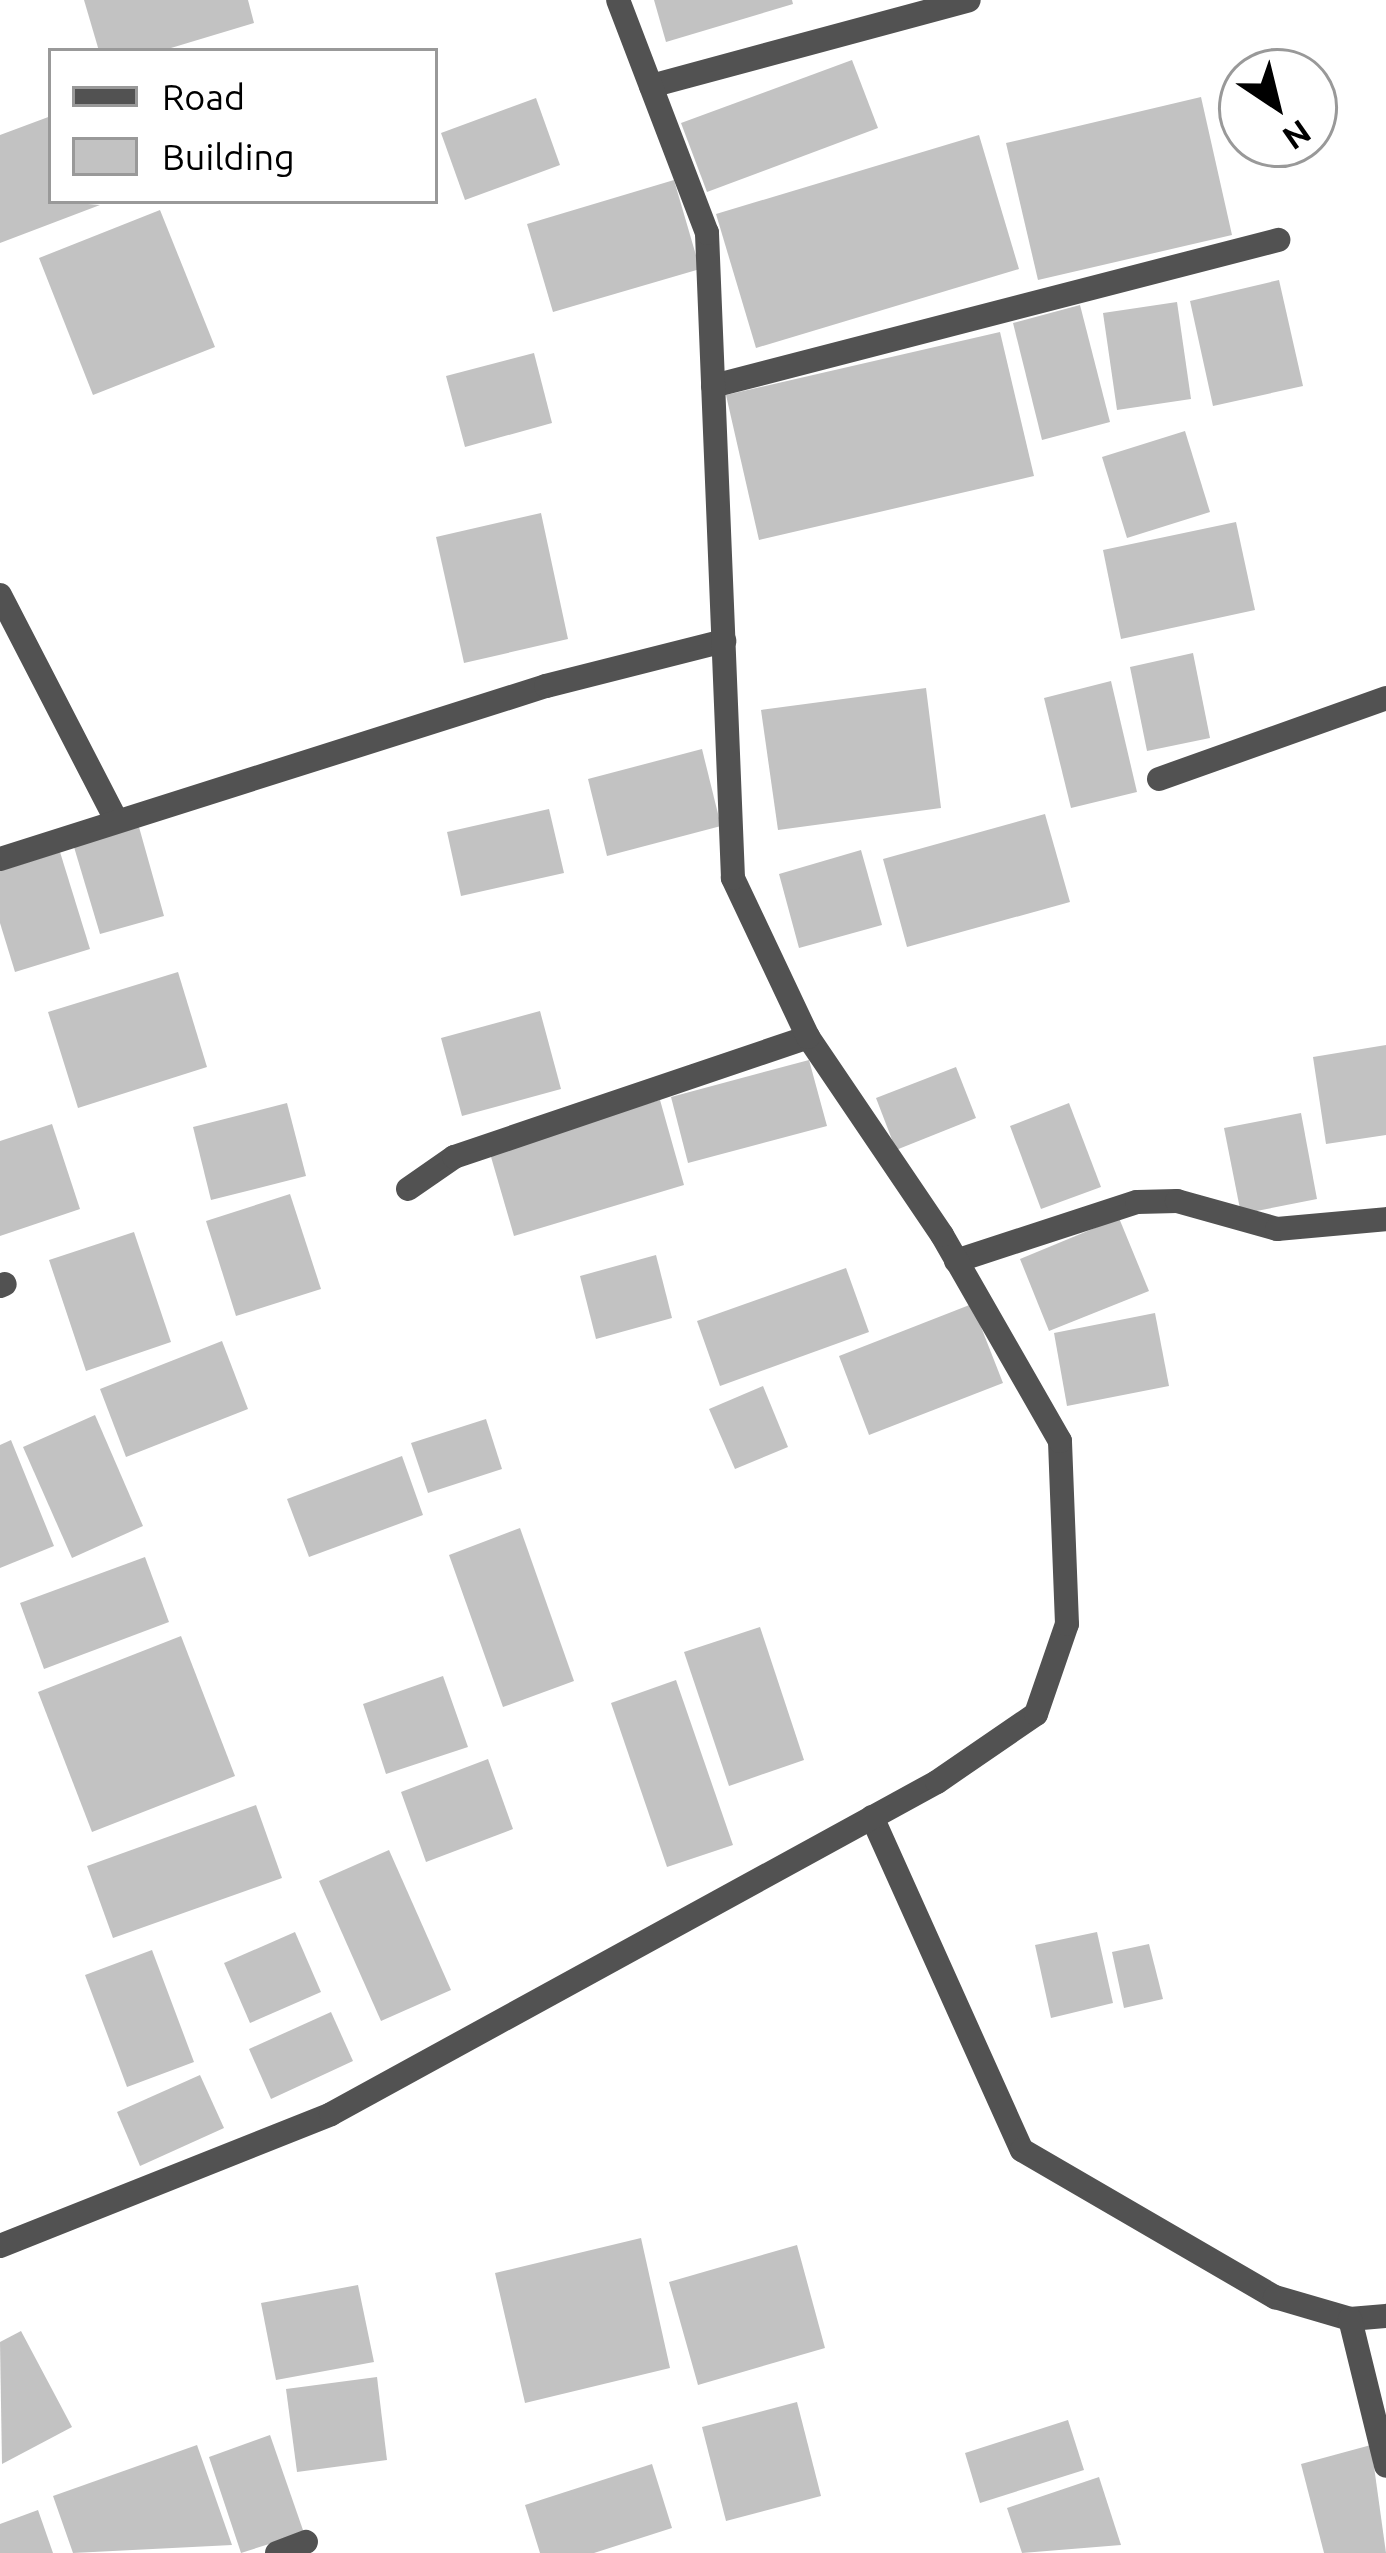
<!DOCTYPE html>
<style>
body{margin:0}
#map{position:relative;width:1386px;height:2553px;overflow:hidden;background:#fff;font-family:Ubuntu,sans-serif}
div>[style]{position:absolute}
.building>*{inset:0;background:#c2c2c2}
.minor>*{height:24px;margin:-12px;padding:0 12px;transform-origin:12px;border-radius:12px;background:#525252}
.tertiary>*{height:24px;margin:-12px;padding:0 12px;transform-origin:12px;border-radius:12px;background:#525252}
span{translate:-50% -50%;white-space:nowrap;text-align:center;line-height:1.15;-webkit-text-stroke:10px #fff;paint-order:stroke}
.legend{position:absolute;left:48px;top:48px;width:390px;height:156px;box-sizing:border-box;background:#fff;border:3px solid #999;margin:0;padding:15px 21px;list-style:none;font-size:36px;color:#000}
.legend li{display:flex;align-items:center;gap:24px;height:60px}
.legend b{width:60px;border:3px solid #999}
.north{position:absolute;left:1218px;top:48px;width:120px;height:120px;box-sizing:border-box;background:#fff;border:3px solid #999;border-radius:50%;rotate:145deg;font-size:33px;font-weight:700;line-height:48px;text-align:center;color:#000}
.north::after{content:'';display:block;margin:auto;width:42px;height:54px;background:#000;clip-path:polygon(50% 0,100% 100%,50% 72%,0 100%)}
</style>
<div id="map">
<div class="building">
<i style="clip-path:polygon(84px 0,248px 0,254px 23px,161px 51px,99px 51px)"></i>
<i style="clip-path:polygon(654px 0,792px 0,793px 4px,666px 42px)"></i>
<i style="clip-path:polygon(852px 60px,878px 128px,707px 192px,681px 123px)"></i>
<i style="clip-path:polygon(1201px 97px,1232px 235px,1038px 280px,1006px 143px)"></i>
<i style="clip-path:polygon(536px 98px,560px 165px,465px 200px,441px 133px)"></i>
<i style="clip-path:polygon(51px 116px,51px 201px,100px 205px,0 243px,0 135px)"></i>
<i style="clip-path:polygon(979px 135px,1019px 269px,756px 348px,716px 214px)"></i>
<i style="clip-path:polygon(674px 180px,700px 269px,553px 312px,527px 224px)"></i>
<i style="clip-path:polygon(160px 210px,215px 347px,93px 395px,39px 258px)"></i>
<i style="clip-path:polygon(1279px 280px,1303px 386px,1213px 406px,1190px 301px)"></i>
<i style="clip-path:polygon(1177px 302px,1191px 399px,1117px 410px,1103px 313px)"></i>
<i style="clip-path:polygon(1080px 305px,1110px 422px,1042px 440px,1013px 323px)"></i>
<i style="clip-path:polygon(1000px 332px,1034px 476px,759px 540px,726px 395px)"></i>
<i style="clip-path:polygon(534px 353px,552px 423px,465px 447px,446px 376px)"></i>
<i style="clip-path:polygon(1185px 431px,1210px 512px,1127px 538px,1102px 457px)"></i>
<i style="clip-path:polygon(541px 513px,568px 639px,464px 663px,436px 537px)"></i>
<i style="clip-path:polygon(1236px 522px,1255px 610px,1121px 639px,1103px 550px)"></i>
<i style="clip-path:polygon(1193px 653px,1210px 738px,1147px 751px,1130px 667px)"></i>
<i style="clip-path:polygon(1111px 681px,1137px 792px,1071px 808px,1044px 698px)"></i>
<i style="clip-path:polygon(926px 688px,941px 808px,778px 830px,761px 710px)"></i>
<i style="clip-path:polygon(702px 749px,721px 826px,607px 856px,588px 779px)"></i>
<i style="clip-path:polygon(549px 809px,564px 873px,461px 896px,447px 832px)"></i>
<i style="clip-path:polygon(1045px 814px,1070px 902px,907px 947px,883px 859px)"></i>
<i style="clip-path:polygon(139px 827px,164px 916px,100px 934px,74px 847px)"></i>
<i style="clip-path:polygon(861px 850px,882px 925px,799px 948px,779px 874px)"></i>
<i style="clip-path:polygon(60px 852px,90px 949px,15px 972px,0 923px,0 871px)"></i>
<i style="clip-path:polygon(178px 972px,207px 1067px,78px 1108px,48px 1012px)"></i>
<i style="clip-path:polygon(540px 1011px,561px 1089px,462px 1116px,441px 1038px)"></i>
<i style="clip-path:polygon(1386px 1045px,1386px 1135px,1326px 1144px,1313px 1057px)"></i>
<i style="clip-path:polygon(809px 1060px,827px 1126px,688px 1163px,671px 1097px)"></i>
<i style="clip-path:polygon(956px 1067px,976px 1118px,896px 1150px,876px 1098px)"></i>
<i style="clip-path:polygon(660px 1100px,684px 1185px,514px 1236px,489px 1150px)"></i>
<i style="clip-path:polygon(287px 1103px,306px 1176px,211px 1200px,193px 1127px)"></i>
<i style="clip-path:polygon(1069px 1103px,1101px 1187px,1041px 1209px,1010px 1126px)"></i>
<i style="clip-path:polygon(1301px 1113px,1317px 1199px,1241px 1214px,1224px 1128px)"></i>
<i style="clip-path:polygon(52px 1124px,80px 1209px,0 1236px,0 1141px)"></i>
<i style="clip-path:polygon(290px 1194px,321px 1289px,236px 1316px,206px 1221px)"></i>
<i style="clip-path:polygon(1119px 1218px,1149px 1291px,1049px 1331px,1020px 1259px)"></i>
<i style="clip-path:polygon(134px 1232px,171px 1342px,86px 1371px,49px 1260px)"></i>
<i style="clip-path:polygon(656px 1255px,672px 1318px,596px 1339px,580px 1276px)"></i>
<i style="clip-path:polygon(846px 1268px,869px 1332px,720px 1386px,697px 1321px)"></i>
<i style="clip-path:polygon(972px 1304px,1003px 1383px,869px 1435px,839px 1356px)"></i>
<i style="clip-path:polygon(1155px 1313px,1169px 1386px,1067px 1406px,1054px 1333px)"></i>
<i style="clip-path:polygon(222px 1341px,248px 1409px,126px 1457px,100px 1389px)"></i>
<i style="clip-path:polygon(763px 1386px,788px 1447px,735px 1469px,709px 1409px)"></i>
<i style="clip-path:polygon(95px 1415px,143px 1526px,72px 1558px,23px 1447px)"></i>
<i style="clip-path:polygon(486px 1419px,502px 1469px,428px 1493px,411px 1443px)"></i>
<i style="clip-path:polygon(11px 1440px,54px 1546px,0 1568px,0 1445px)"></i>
<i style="clip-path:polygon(402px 1456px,423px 1515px,309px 1557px,287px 1499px)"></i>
<i style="clip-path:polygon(520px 1528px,574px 1681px,503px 1707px,449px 1555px)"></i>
<i style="clip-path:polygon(145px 1557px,169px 1622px,44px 1669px,20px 1603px)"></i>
<i style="clip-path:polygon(760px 1627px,804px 1760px,729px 1786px,684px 1652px)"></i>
<i style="clip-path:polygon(181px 1636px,235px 1776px,92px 1832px,38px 1692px)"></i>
<i style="clip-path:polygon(443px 1676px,468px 1747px,386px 1774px,363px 1704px)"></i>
<i style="clip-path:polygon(676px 1680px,733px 1845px,667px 1867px,611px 1703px)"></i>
<i style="clip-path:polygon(488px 1759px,513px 1829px,426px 1862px,401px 1792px)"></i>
<i style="clip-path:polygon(256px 1805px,282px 1878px,113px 1938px,87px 1866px)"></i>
<i style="clip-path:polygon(389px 1850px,451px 1990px,381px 2021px,319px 1881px)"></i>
<i style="clip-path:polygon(295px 1932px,321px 1992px,250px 2023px,224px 1963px)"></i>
<i style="clip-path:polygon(1097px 1932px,1113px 2003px,1051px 2018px,1035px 1945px)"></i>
<i style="clip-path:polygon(1149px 1944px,1163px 1999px,1124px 2008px,1112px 1952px)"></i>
<i style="clip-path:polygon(152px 1950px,194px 2062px,127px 2087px,85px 1975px)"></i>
<i style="clip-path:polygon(331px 2012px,353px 2061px,271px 2099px,249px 2049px)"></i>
<i style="clip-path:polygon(200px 2075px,224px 2128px,140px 2166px,117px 2112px)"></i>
<i style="clip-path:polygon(641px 2238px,670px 2368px,525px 2403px,495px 2273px)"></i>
<i style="clip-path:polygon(797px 2245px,825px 2348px,698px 2385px,669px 2282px)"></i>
<i style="clip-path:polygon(358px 2285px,374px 2362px,276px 2380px,261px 2303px)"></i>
<i style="clip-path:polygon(21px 2331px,72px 2427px,2px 2464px,0 2342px)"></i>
<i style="clip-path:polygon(377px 2377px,387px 2460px,297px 2472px,286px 2389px)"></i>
<i style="clip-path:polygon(797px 2402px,821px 2496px,726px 2521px,702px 2427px)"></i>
<i style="clip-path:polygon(1068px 2420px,1084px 2470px,980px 2503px,965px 2453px)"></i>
<i style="clip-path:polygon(270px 2435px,304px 2533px,241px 2553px,209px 2457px)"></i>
<i style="clip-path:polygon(197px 2445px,232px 2545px,73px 2553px,53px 2496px)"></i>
<i style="clip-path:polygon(1371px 2445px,1386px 2553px,1324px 2553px,1301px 2464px)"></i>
<i style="clip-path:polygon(652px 2464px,672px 2528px,594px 2553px,540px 2553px,525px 2505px)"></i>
<i style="clip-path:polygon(1099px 2477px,1121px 2545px,1022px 2553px,1007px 2508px)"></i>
<i style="clip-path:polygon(38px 2510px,53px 2553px,0 2553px,0 2524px)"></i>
</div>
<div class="minor">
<i style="left:651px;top:86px;width:329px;rotate:-15.1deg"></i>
<i style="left:713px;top:386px;width:584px;rotate:-14.49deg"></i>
<i style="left:0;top:595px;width:253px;rotate:62.7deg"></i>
<i style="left:1159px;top:779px;width:241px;rotate:-19.6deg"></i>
<i style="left:0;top:859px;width:573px;rotate:-17.58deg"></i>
<i style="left:546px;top:686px;width:184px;rotate:-14.2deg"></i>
<i style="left:408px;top:1189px;width:56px;rotate:-34.8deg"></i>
<i style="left:454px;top:1157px;width:374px;rotate:-18.7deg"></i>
<i style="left:956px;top:1261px;width:190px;rotate:-18.1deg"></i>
<i style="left:1137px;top:1202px;width:40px;rotate:-1.4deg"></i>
<i style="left:1177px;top:1201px;width:104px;rotate:15.6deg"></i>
<i style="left:1277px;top:1229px;width:109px;rotate:-5.2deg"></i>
<i style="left:0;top:1286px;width:5px;rotate:-22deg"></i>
<i style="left:872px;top:1817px;width:365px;rotate:65.8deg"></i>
<i style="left:1022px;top:2150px;width:293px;rotate:30.2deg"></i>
<i style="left:1275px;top:2297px;width:78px;rotate:16.3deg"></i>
<i style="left:1350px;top:2319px;width:36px;rotate:-5deg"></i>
<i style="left:1350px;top:2319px;width:151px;rotate:76.2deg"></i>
<i style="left:277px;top:2553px;width:31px;rotate:-21deg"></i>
</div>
<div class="tertiary">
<i style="left:0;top:2246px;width:356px;rotate:-21.7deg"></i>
<i style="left:331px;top:2114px;width:691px;rotate:-28.72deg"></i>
<i style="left:937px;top:1782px;width:120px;rotate:-34.5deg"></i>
<i style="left:1036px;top:1714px;width:95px;rotate:-71deg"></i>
<i style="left:1067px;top:1624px;width:183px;rotate:-92.2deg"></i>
<i style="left:1060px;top:1441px;width:237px;rotate:-119.8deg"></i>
<i style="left:942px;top:1235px;width:239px;rotate:-124.1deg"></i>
<i style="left:808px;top:1037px;width:176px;rotate:-115.3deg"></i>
<i style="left:733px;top:878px;width:646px;rotate:-92.31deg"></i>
<i style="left:707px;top:233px;width:249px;rotate:-110.9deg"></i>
</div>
<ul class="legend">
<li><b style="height:15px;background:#525252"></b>Road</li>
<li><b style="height:33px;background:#c2c2c2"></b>Building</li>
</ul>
<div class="north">N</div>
</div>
